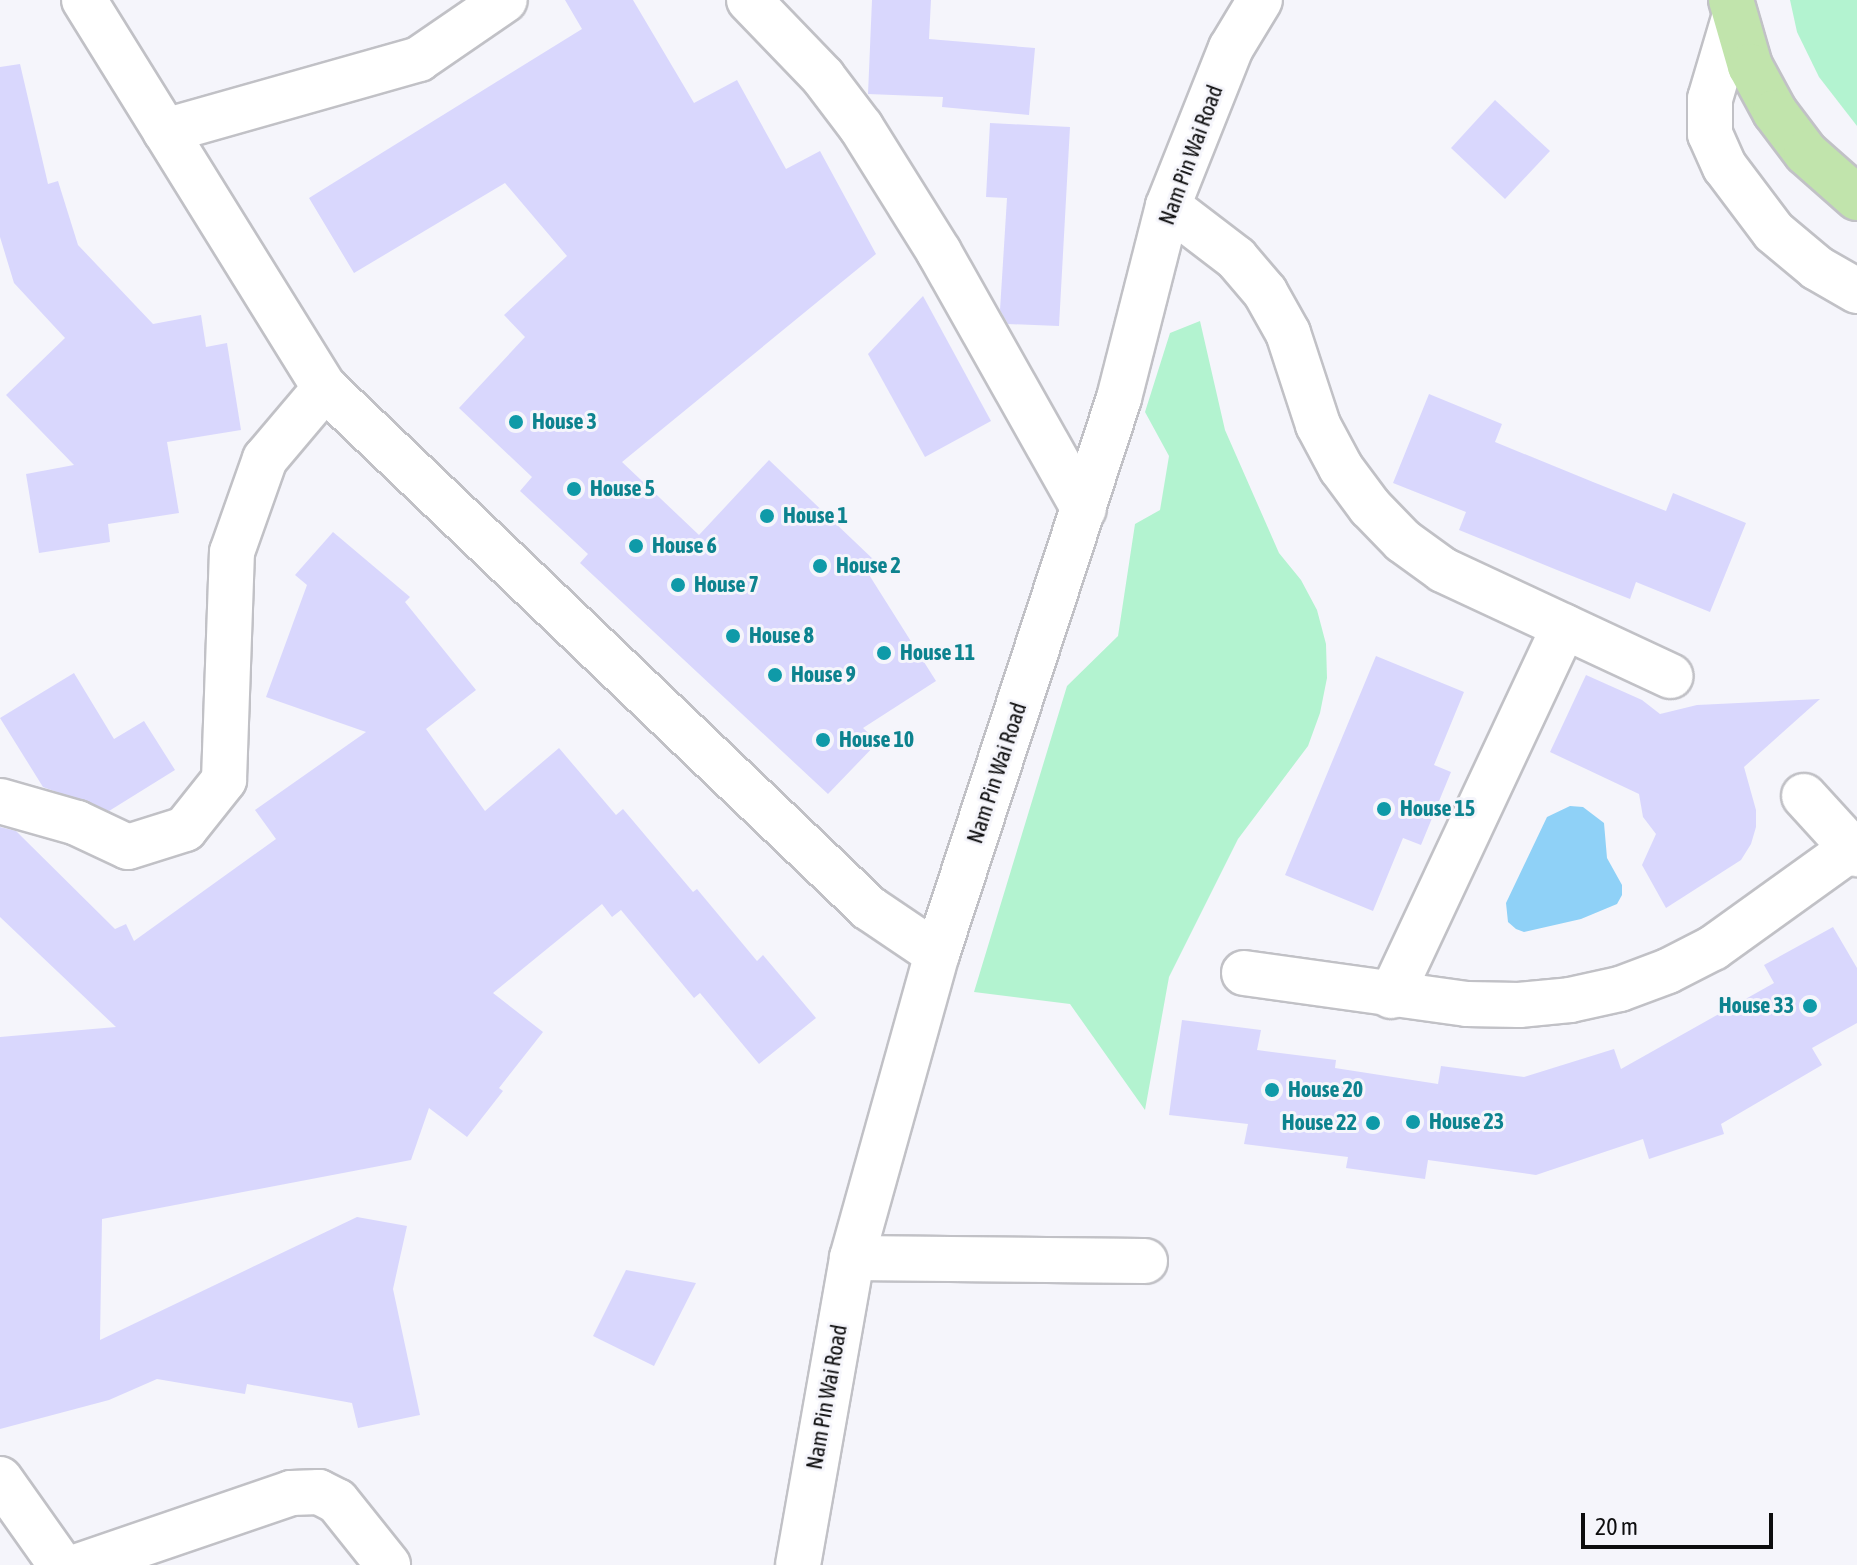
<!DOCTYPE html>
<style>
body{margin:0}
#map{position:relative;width:1857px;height:1565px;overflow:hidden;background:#f5f5fb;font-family:"Asap Condensed",sans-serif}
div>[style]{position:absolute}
.green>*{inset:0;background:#b3f3d0}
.water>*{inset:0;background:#8fd1f7}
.building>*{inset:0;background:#d9d7fd}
.roads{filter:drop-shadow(2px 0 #c1c1c6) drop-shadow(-2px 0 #c1c1c6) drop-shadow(0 2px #c1c1c6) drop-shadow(0 -2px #c1c1c6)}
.minor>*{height:44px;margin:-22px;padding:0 22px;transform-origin:22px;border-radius:22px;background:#fff}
.major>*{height:44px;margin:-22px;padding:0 22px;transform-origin:22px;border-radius:22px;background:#c1e4ac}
.dots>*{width:22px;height:22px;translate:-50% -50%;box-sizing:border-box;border:4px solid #f5f5fb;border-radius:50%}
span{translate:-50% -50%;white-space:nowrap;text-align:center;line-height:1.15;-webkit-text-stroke:6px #f5f5fb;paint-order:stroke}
.street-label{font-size:22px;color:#0d0d0e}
.culture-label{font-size:22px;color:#0d838f;font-weight:700}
.left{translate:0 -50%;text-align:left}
.right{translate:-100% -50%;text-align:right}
.scale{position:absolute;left:1581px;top:1513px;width:192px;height:36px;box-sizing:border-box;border:4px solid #0d0d0e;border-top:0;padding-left:10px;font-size:24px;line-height:28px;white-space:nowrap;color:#0d0d0e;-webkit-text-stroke:6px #f5f5fb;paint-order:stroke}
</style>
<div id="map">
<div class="green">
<i style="clip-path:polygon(1790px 0,1857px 0,1857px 126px,1819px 77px,1797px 32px)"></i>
<i style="clip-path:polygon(1200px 321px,1225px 430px,1279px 553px,1301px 580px,1317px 610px,1326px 644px,1327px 678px,1320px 713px,1308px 746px,1238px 839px,1169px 977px,1145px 1110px,1070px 1004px,974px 992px,1067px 686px,1118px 636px,1135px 524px,1160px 510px,1169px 456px,1145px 412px,1170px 333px)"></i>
</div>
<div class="water">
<i style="clip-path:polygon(1570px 806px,1583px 807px,1604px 823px,1607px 858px,1622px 885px,1622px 895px,1617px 904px,1581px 919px,1524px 932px,1516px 929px,1508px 922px,1506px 903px,1547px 817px)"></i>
</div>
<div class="building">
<i style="clip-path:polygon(565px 0,633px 0,694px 103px,737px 80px,786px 169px,820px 151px,876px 254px,622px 462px,699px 535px,769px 460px,875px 561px,866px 570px,936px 681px,863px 728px,878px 742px,828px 794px,580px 563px,588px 554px,520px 491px,532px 477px,459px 408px,525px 337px,504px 315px,567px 256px,505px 183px,354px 273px,309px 198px,582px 29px)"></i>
<i style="clip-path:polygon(872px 0,931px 0,929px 39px,1035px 48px,1029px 115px,942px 107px,943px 97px,868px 94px)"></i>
<i style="clip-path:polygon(20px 64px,48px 184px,58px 181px,78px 245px,153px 324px,201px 315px,206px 347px,227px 343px,241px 430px,167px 442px,179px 513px,108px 524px,110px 542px,39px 553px,26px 474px,74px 465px,6px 395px,65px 338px,14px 283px,0 237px,0 67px)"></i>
<i style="clip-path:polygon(1495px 100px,1550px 151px,1505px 199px,1451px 148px)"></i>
<i style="clip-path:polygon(990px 123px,1070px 127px,1059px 326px,1008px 324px,1000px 310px,1007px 198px,986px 197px)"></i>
<i style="clip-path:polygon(923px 296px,991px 421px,925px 457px,868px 354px)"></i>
<i style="clip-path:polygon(1429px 394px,1502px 424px,1495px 442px,1593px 482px,1666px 511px,1673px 493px,1746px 523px,1710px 612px,1636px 582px,1630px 599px,1557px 570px,1459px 530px,1466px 512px,1393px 483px)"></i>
<i style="clip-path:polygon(333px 532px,410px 597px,405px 602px,476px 690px,426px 729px,485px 811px,559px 748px,616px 815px,623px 809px,693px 892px,697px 889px,757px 961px,763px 955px,816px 1018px,759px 1064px,700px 993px,694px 998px,621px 910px,612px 917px,602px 904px,493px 993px,543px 1032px,499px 1088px,503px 1091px,467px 1137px,429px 1108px,411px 1160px,102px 1219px,100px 1340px,357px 1217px,407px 1226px,393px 1289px,420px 1415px,358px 1428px,352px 1403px,247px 1384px,245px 1394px,157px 1379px,109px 1400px,0 1429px,0 1037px,116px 1027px,0 917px,0 827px,16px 831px,115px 929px,126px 924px,134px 941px,276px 839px,255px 810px,366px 732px,266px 697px,307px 585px,295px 575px)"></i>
<i style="clip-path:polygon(1376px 656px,1464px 692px,1434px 765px,1451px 772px,1421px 845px,1403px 838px,1373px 911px,1285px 875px)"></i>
<i style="clip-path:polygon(74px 673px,114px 739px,144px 721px,175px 770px,109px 811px,43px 787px,0 718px)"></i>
<i style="clip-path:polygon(1586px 675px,1642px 700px,1660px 714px,1697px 705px,1820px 699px,1744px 767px,1756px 810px,1756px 827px,1751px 844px,1741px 860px,1666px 908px,1642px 865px,1656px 834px,1643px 817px,1639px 794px,1550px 752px)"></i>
<i style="clip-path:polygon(1833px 927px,1857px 968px,1857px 1023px,1812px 1048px,1822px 1065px,1721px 1124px,1724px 1134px,1649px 1159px,1643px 1139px,1536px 1175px,1428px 1160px,1425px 1179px,1346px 1168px,1348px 1157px,1244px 1144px,1248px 1124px,1169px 1115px,1182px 1020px,1261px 1030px,1257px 1050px,1336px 1060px,1335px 1068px,1438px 1084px,1441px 1066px,1524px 1077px,1614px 1049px,1621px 1069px,1774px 983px,1764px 965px)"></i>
<i style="clip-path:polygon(626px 1270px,696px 1283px,654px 1366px,593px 1336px)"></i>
</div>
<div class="roads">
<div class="minor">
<i style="left:84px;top:0;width:457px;rotate:58.2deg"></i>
<i style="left:325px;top:388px;width:753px;rotate:43.71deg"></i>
<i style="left:869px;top:908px;width:82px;rotate:34.1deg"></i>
<i style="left:749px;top:0;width:107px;rotate:46.1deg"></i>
<i style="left:823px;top:77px;width:63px;rotate:52.8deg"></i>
<i style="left:861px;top:127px;width:147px;rotate:58deg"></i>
<i style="left:939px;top:252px;width:295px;rotate:60.6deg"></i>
<i style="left:1734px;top:18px;width:84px;rotate:106.5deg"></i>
<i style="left:1710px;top:99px;width:35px;rotate:90deg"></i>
<i style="left:1710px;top:134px;width:36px;rotate:66deg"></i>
<i style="left:1725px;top:167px;width:81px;rotate:53deg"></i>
<i style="left:1774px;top:232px;width:56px;rotate:39.9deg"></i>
<i style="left:1817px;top:268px;width:46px;rotate:29.9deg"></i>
<i style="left:165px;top:131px;width:264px;rotate:-15.8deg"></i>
<i style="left:419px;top:59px;width:104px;rotate:-34.5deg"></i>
<i style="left:1168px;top:206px;width:86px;rotate:37.4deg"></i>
<i style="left:1236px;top:258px;width:45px;rotate:49.5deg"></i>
<i style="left:1265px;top:292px;width:47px;rotate:60.7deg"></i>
<i style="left:1288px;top:333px;width:97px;rotate:71.9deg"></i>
<i style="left:1318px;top:425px;width:49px;rotate:61.9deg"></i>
<i style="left:1341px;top:468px;width:49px;rotate:53.4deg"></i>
<i style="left:1370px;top:507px;width:47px;rotate:45.9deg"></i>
<i style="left:1403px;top:541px;width:49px;rotate:35.9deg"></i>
<i style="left:1443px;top:570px;width:251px;rotate:25deg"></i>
<i style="left:1804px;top:796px;width:79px;rotate:47.6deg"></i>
<i style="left:0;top:801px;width:80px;rotate:15.9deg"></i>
<i style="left:77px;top:823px;width:56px;rotate:25.2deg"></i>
<i style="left:128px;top:847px;width:60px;rotate:-17.5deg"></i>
<i style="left:185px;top:829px;width:63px;rotate:-51.5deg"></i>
<i style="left:224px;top:780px;width:228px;rotate:-88deg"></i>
<i style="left:232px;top:552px;width:99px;rotate:-70.5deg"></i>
<i style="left:265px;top:459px;width:93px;rotate:-49.8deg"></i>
<i style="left:1244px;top:973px;width:225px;rotate:7.9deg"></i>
<i style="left:1467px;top:1004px;width:52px;rotate:1.1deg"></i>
<i style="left:1519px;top:1005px;width:51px;rotate:-5.6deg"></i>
<i style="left:1570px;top:1000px;width:51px;rotate:-12.4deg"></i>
<i style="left:1620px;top:989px;width:51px;rotate:-20.6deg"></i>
<i style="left:1668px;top:971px;width:51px;rotate:-27.1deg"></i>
<i style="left:1713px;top:948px;width:171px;rotate:-35.7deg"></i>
<i style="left:1391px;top:996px;width:408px;rotate:-64.9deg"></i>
<i style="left:852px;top:1258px;width:293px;rotate:0.6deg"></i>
<i style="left:0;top:1479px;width:105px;rotate:54.7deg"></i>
<i style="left:81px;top:1565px;width:222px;rotate:-18.9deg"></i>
<i style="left:291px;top:1493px;width:28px;rotate:-2deg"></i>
<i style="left:319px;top:1492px;width:20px;rotate:27deg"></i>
<i style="left:337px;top:1501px;width:82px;rotate:51.4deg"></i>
<i style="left:798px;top:1565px;width:312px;rotate:-80deg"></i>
<i style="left:852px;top:1258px;width:316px;rotate:-74.4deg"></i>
<i style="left:937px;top:954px;width:585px;rotate:-71.87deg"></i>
<i style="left:1119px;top:398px;width:198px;rotate:-75.7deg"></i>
<i style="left:1168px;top:206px;width:170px;rotate:-68.3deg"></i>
<i style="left:1231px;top:48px;width:56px;rotate:-58.9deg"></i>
</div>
<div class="major">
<i style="left:1731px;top:0;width:69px;rotate:73.9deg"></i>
<i style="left:1750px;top:66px;width:52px;rotate:61.5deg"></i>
<i style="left:1775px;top:112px;width:51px;rotate:52.9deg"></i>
<i style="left:1806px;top:153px;width:68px;rotate:41.4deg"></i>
</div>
</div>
<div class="dots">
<i style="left:516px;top:422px;background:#0f9aa8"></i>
<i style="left:574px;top:489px;background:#0f9aa8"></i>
<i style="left:767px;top:516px;background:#0f9aa8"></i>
<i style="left:636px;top:546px;background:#0f9aa8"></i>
<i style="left:820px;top:566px;background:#0f9aa8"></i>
<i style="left:678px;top:585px;background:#0f9aa8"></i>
<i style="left:733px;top:636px;background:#0f9aa8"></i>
<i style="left:884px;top:653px;background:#0f9aa8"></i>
<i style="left:775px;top:675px;background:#0f9aa8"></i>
<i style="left:823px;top:740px;background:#0f9aa8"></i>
<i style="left:1384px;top:809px;background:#0f9aa8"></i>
<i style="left:1810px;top:1006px;background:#0f9aa8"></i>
<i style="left:1272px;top:1090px;background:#0f9aa8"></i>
<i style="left:1413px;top:1122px;background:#0f9aa8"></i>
<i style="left:1373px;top:1123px;background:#0f9aa8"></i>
</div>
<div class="street-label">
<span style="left:1191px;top:155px;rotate:-70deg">Nam Pin Wai Road</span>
<span style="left:997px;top:773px;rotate:-72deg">Nam Pin Wai Road</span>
<span style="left:827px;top:1397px;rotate:-80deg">Nam Pin Wai Road</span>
</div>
<div class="culture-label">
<span class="left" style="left:532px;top:422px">House 3</span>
<span class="left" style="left:590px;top:489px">House 5</span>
<span class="left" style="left:783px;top:516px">House 1</span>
<span class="left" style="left:652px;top:546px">House 6</span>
<span class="left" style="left:836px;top:566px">House 2</span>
<span class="left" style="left:694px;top:585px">House 7</span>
<span class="left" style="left:749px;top:636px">House 8</span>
<span class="left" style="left:900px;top:653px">House 11</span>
<span class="left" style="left:791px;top:675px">House 9</span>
<span class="left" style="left:839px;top:740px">House 10</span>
<span class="left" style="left:1400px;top:809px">House 15</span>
<span class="right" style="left:1794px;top:1006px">House 33</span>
<span class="left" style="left:1288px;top:1090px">House 20</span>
<span class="left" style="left:1429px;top:1122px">House 23</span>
<span class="right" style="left:1357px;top:1123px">House 22</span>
</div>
<div class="scale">20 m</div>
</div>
